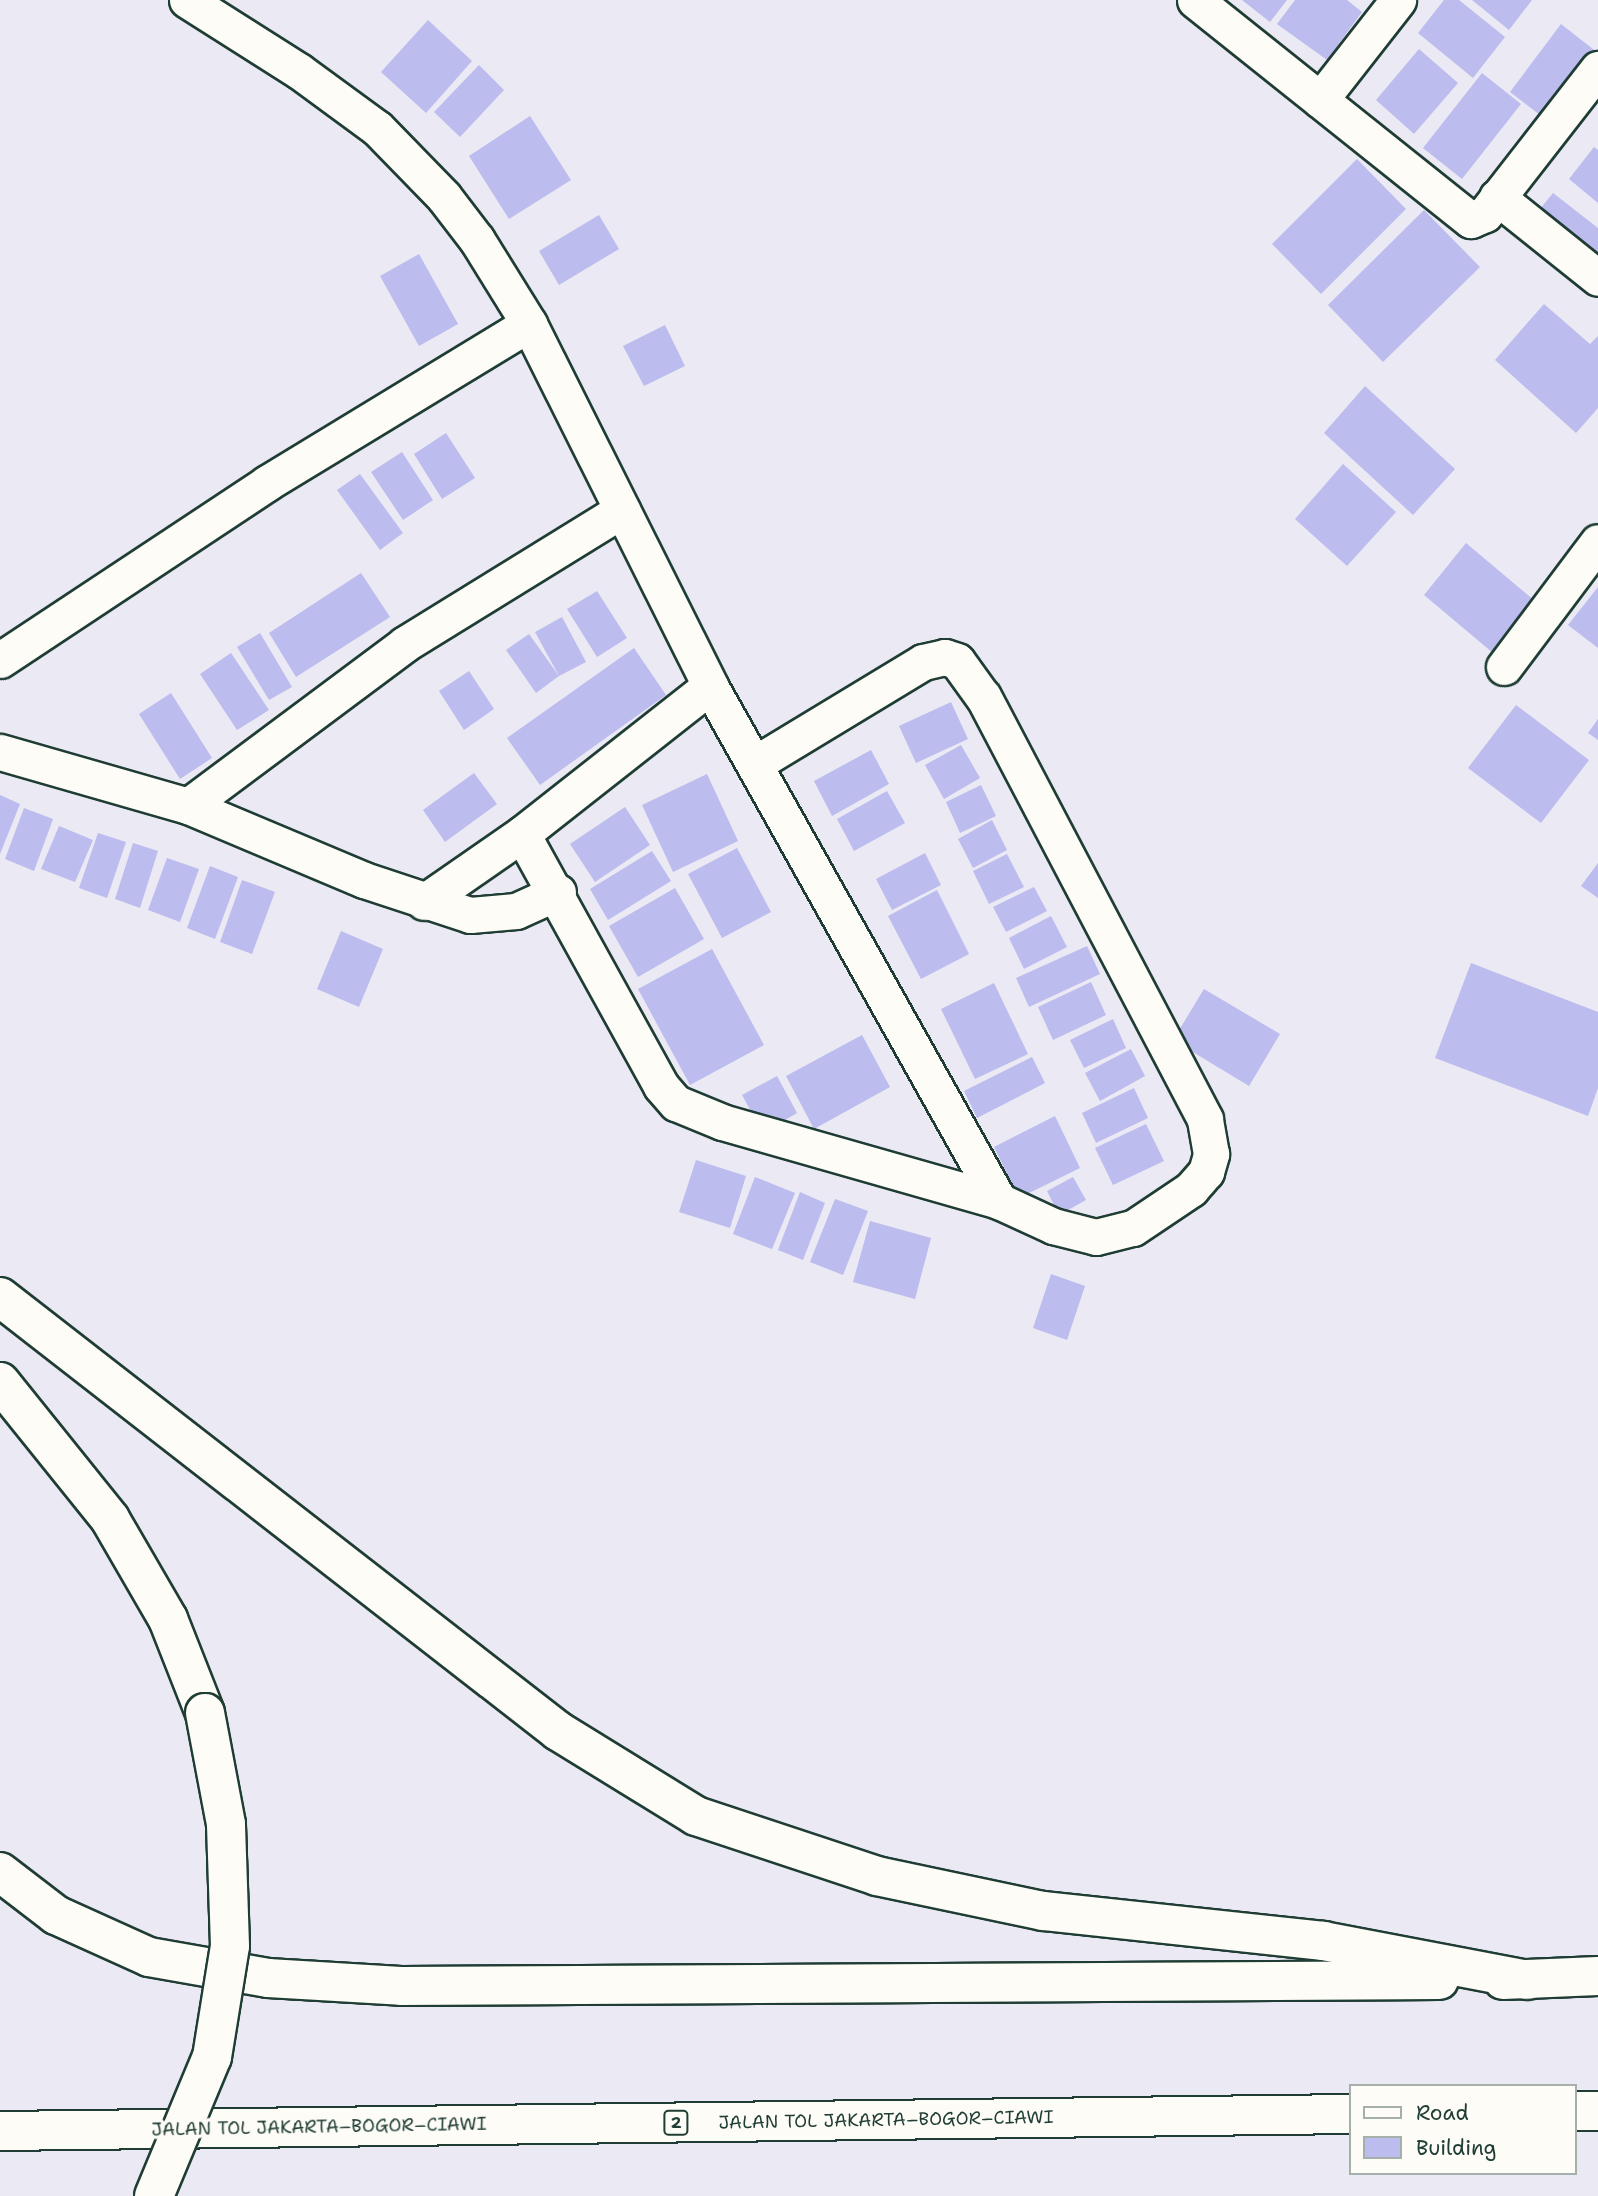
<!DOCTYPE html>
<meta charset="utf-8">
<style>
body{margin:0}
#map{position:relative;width:1598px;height:2196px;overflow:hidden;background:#eae9f4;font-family:"Shantell Sans",sans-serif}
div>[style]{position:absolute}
.building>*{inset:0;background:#bcbcee}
.roads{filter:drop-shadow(2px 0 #1f3d34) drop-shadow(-2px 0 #1f3d34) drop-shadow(0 2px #1f3d34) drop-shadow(0 -2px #1f3d34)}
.street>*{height:35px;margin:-17.5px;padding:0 17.5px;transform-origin:17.5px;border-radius:17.5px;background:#fdfcf7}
.highway>*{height:38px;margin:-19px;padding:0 19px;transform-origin:19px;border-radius:19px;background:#fdfcf7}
.bridges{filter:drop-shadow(2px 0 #1f3d34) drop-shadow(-2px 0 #1f3d34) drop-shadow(0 2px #1f3d34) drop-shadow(0 -2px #1f3d34)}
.highway-bridge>*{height:38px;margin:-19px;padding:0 19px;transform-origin:19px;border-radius:19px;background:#fdfcf7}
span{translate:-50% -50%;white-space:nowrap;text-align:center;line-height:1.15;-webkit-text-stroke:7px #fdfcf7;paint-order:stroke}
.shield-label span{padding:2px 5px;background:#fdfcf7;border:2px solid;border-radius:5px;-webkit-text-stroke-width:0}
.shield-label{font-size:16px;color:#1f3d34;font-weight:700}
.street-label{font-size:18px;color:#1f3d34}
.legend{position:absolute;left:1349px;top:2084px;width:228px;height:91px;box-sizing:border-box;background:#fdfcf7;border:2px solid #a4b0a9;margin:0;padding:9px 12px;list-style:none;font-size:21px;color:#1f3d34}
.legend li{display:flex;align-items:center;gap:14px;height:35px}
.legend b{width:35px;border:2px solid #a4b0a9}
</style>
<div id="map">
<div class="building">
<i style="clip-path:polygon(1242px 0,1287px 0,1270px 22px)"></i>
<i style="clip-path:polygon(1295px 0,1347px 0,1362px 12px,1327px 60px,1277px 24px)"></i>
<i style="clip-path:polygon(1444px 0,1459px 0,1505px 37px,1473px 78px,1418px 33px)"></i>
<i style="clip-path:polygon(1472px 0,1532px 0,1509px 30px)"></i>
<i style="clip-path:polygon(428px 20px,472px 61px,426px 113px,381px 72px)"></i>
<i style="clip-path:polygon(1561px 24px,1598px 53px,1548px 121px,1510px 92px)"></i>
<i style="clip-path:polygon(1419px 49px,1458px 83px,1414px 134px,1376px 100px)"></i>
<i style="clip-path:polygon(479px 65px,504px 90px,460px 137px,434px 112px)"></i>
<i style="clip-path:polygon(1482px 73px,1521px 104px,1462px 179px,1423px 148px)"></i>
<i style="clip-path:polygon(530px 116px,571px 180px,509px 219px,469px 156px)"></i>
<i style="clip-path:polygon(1594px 147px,1598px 150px,1598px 203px,1569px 179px)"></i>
<i style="clip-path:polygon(1357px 159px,1406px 209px,1321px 294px,1272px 244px)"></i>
<i style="clip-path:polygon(1553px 193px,1598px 228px,1598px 258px,1535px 215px)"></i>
<i style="clip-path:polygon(1424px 210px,1480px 267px,1383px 362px,1328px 305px)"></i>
<i style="clip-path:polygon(599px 215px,619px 249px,559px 285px,539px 251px)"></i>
<i style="clip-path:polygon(419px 254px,458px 324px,419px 346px,380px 276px)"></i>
<i style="clip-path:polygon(1544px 304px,1590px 344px,1598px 336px,1598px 408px,1576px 433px,1495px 360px)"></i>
<i style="clip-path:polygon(665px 325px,685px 366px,644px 386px,623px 346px)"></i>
<i style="clip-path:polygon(1365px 386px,1455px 469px,1413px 515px,1324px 433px)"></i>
<i style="clip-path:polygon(446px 433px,475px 478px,442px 499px,414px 454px)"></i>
<i style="clip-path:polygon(402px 452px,433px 500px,403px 520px,371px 472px)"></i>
<i style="clip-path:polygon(1343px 464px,1396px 512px,1347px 566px,1295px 519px)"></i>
<i style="clip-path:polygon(360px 474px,403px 533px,380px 550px,337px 490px)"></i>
<i style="clip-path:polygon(1466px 543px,1542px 607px,1499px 658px,1424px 595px)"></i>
<i style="clip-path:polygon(361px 573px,390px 617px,296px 677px,269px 633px)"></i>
<i style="clip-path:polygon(1598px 587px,1598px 648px,1568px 625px)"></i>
<i style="clip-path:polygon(597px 591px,627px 638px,597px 657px,567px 609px)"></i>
<i style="clip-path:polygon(562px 617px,586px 662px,559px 676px,535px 632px)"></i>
<i style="clip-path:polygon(260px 633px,292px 687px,269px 700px,237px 647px)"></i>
<i style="clip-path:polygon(529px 634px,559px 676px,536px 693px,506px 650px)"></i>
<i style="clip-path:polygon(634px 648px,666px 695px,540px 785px,507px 738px)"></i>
<i style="clip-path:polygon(231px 653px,269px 710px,237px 730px,200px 674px)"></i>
<i style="clip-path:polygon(469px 671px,494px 709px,464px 730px,439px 691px)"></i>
<i style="clip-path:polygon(171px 693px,212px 758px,180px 779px,139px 714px)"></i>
<i style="clip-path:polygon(951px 702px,968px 739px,916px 763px,899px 726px)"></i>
<i style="clip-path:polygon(1516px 705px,1589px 760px,1541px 823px,1468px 768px)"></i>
<i style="clip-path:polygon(1598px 719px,1598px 740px,1588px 733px)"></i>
<i style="clip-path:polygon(961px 745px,980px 778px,944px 799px,925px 765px)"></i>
<i style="clip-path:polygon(871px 750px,889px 784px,832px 816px,814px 781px)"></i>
<i style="clip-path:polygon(474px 773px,497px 804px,445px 842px,423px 810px)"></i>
<i style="clip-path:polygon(707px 774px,738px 841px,673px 872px,642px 805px)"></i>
<i style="clip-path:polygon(981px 785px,996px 816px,960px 833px,946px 802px)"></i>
<i style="clip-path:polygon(887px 791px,905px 823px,854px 851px,837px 819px)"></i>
<i style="clip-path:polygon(0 795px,20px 804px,0 854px)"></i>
<i style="clip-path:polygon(625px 807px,650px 845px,595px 882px,570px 844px)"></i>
<i style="clip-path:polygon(24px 808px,53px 819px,34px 871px,5px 859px)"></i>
<i style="clip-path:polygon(992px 820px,1007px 850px,973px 868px,958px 839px)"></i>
<i style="clip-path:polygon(59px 826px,93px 840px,75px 882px,41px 869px)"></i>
<i style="clip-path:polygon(98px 833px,126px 842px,107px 898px,79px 888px)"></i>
<i style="clip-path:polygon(133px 843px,158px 851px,140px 908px,115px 899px)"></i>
<i style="clip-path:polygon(737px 848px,771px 912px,722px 938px,688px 874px)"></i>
<i style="clip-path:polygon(652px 851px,671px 881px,608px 920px,590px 889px)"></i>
<i style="clip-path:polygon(925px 853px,941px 885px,892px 910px,876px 879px)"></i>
<i style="clip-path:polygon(1007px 854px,1024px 887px,989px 904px,973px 871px)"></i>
<i style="clip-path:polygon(167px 858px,199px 869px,180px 922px,148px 910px)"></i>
<i style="clip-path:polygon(1598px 863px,1598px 898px,1581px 886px)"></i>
<i style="clip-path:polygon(210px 866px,238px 877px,215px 939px,187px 928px)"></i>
<i style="clip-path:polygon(242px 880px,275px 892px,252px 954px,220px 942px)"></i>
<i style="clip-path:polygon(1034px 887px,1047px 911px,1006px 932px,993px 907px)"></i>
<i style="clip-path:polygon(675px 888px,704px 939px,638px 977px,609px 926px)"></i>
<i style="clip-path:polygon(937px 890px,969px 954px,921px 979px,888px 916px)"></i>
<i style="clip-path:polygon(1051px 916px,1067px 947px,1024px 969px,1009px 938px)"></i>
<i style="clip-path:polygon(341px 931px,383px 949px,359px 1007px,317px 989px)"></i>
<i style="clip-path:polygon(1087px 946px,1100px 974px,1029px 1007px,1016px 978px)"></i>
<i style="clip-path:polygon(712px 949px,764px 1045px,690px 1085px,638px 989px)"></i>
<i style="clip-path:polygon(1471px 963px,1598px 1012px,1598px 1088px,1588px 1116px,1435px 1058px)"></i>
<i style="clip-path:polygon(1091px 982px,1106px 1015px,1053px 1040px,1038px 1007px)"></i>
<i style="clip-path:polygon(994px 983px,1028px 1054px,975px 1079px,941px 1009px)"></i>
<i style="clip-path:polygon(1204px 989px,1280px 1034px,1249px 1086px,1173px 1040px)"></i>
<i style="clip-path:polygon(1113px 1019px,1126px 1048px,1084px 1068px,1070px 1040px)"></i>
<i style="clip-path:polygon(862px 1035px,890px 1087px,814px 1129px,786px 1076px)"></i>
<i style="clip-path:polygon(1131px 1049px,1145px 1076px,1100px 1101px,1085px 1073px)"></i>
<i style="clip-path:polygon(1032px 1057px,1045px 1083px,977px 1118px,964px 1091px)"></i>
<i style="clip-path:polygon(777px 1076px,797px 1113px,763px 1133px,742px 1095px)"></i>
<i style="clip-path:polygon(1134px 1088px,1148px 1118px,1096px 1143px,1082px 1113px)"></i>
<i style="clip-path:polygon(1055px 1116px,1080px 1168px,1019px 1198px,994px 1147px)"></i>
<i style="clip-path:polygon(1146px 1124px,1164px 1161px,1113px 1185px,1095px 1148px)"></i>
<i style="clip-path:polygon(696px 1160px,746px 1176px,730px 1228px,679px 1212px)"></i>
<i style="clip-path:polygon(755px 1177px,795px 1193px,772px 1249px,733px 1234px)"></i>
<i style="clip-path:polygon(1073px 1177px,1086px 1200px,1059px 1215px,1047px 1191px)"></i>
<i style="clip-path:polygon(800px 1192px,825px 1203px,803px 1260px,778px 1250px)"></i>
<i style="clip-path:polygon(835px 1199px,868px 1211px,843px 1275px,810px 1262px)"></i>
<i style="clip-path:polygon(870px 1221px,931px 1238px,915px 1299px,853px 1282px)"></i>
<i style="clip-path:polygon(1051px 1274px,1085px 1286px,1067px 1340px,1033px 1328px)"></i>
</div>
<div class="roads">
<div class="street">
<i style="left:187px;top:0;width:133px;rotate:32.4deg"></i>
<i style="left:299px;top:71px;width:97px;rotate:36.2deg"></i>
<i style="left:377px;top:128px;width:96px;rotate:45.8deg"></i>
<i style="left:444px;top:197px;width:54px;rotate:52.5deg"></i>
<i style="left:477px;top:240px;width:99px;rotate:58.2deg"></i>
<i style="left:529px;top:324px;width:405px;rotate:63.4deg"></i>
<i style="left:710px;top:686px;width:591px;rotate:60.7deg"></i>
<i style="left:1195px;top:0;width:353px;rotate:38.6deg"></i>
<i style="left:1471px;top:220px;width:15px;rotate:-23deg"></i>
<i style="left:1485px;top:214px;width:184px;rotate:-52.1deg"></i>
<i style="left:1320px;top:100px;width:127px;rotate:-52deg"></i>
<i style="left:1497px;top:197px;width:129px;rotate:38.7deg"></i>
<i style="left:0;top:660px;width:320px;rotate:-33.5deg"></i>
<i style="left:267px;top:483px;width:306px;rotate:-31.3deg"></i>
<i style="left:1504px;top:667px;width:156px;rotate:-53.1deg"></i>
<i style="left:710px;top:686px;width:239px;rotate:141.8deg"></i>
<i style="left:522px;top:834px;width:288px;rotate:61.1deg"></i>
<i style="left:661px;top:1086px;width:23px;rotate:49deg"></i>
<i style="left:676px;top:1103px;width:50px;rotate:22.4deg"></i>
<i style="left:722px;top:1122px;width:288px;rotate:15.9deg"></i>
<i style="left:999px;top:1201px;width:60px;rotate:24.8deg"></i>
<i style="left:1053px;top:1226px;width:44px;rotate:14.3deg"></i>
<i style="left:1096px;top:1237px;width:38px;rotate:-14deg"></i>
<i style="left:1133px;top:1228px;width:70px;rotate:-33.9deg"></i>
<i style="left:1191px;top:1189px;width:23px;rotate:-49deg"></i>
<i style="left:1206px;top:1172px;width:19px;rotate:-74deg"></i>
<i style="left:1211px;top:1154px;width:36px;rotate:-100deg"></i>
<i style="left:1205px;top:1119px;width:477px;rotate:-117.7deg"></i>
<i style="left:983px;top:697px;width:44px;rotate:-125.8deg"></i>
<i style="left:957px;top:661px;width:13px;rotate:-162deg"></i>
<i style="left:945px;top:657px;width:23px;rotate:167deg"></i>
<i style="left:923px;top:662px;width:195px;rotate:148.8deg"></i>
<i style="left:0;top:752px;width:196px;rotate:16deg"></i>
<i style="left:558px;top:892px;width:46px;rotate:155.7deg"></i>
<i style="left:516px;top:911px;width:46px;rotate:175deg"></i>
<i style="left:470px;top:915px;width:112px;rotate:-161.7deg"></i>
<i style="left:364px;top:880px;width:191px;rotate:-157.2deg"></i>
<i style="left:188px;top:806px;width:271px;rotate:-36.7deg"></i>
<i style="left:405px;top:644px;width:255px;rotate:-31.7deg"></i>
<i style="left:424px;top:902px;width:119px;rotate:-34.8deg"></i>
</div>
<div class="highway">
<i style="left:0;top:1297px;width:707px;rotate:37.87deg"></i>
<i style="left:558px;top:1731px;width:162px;rotate:31.6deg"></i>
<i style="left:696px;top:1816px;width:191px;rotate:18.3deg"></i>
<i style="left:877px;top:1876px;width:170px;rotate:11.9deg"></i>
<i style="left:1043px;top:1911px;width:282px;rotate:6.1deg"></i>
<i style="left:1323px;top:1941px;width:208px;rotate:10.8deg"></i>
<i style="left:0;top:1382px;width:176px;rotate:51.2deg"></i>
<i style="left:110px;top:1519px;width:116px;rotate:59.9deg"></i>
<i style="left:168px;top:1619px;width:101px;rotate:68.5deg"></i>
<i style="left:0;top:1872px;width:71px;rotate:37.5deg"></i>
<i style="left:56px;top:1915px;width:102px;rotate:24.3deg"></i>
<i style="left:149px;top:1957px;width:121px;rotate:10deg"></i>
<i style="left:268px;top:1978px;width:133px;rotate:3.4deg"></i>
<i style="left:401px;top:1986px;width:1038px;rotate:-0.33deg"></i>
<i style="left:1503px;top:1980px;width:95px;rotate:-2.4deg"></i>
<i style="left:1575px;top:2111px;width:23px"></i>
<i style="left:0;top:2131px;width:1351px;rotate:-0.72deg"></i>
</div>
</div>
<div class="bridges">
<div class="highway-bridge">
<i style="left:154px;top:2196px;width:151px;rotate:-67.4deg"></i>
<i style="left:212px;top:2057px;width:112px;rotate:-80.8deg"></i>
<i style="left:230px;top:1946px;width:122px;rotate:-91.9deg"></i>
<i style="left:226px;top:1824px;width:113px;rotate:-100.7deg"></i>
</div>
</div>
<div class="shield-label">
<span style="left:676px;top:2123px">2</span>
</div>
<div class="street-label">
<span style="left:886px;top:2120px;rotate:-1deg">JALAN TOL JAKARTA–BOGOR–CIAWI</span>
<span style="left:319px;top:2127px;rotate:-1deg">JALAN TOL JAKARTA–BOGOR–CIAWI</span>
</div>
<ul class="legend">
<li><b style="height:9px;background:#fdfcf7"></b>Road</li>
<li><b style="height:19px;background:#bcbcee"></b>Building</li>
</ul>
</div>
